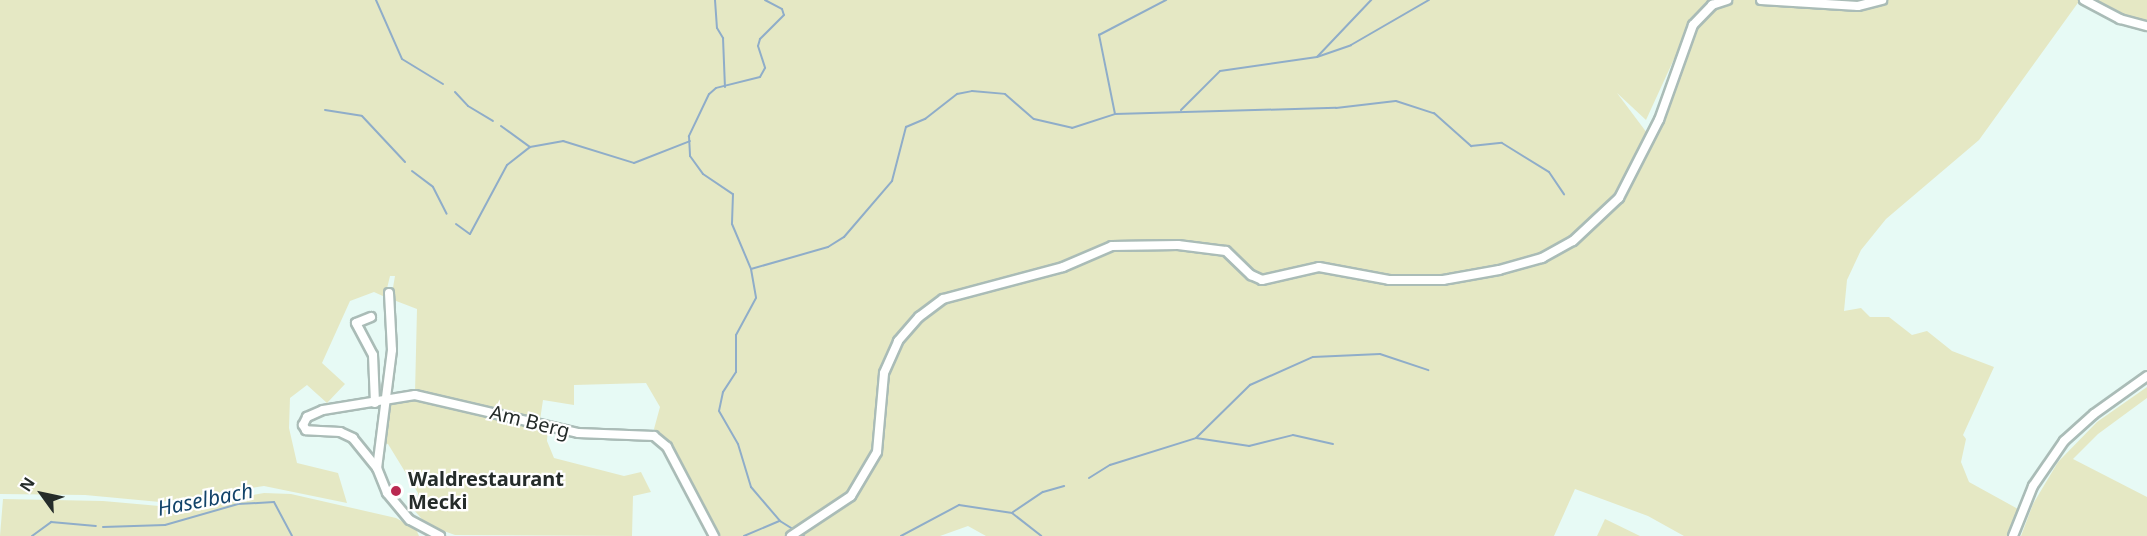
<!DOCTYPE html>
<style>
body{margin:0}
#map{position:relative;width:2147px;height:536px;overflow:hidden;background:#e7faf5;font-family:"Noto Sans",sans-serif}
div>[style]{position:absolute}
.green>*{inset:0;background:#e5e8c4}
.stream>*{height:2px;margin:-1px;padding:0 1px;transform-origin:1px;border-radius:1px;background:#8fadc9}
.roads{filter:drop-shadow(2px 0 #aabcb7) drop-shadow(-2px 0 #aabcb7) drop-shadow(0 2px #aabcb7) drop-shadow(0 -2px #aabcb7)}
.minor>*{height:8px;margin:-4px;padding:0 4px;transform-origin:4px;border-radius:4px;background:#fff}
.dots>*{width:16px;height:16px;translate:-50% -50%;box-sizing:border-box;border:3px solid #fff;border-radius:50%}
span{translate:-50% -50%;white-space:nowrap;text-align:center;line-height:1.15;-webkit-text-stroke:4.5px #fff;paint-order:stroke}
.street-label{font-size:20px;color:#252c2a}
.poi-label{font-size:20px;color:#252c2a;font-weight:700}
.left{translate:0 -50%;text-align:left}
.water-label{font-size:21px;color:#13446a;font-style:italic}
.north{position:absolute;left:12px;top:464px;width:60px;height:60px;-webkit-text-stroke:4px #fff;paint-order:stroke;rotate:303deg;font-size:16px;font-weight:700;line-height:24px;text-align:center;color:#252c2a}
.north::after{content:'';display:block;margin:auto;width:21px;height:27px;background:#252c2a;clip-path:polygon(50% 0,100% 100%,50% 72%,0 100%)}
</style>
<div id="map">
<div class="green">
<i style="clip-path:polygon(evenodd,0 0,2080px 0,1979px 140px,1886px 219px,1861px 250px,1847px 280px,1844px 311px,1861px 308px,1870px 317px,1889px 317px,1912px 335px,1927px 331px,1952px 351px,1994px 367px,1963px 435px,1966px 439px,1961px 462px,1969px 482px,2018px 509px,2009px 536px,1684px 536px,1648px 516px,1575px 489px,1554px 536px,986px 536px,968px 526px,940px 536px,717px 536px,672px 448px,654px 429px,660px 407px,646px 383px,574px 385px,574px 405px,543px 400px,540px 420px,415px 393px,417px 309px,391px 299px,395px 276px,390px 276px,385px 297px,374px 292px,350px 301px,322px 363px,345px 384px,327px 403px,307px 385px,290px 398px,289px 428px,297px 463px,338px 473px,347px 503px,264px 486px,160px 502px,85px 495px,0 494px,0 0,1674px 59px,1675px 59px,1650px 137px,1617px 93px,1646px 120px,1674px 59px)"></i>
<i style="clip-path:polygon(2090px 0,2147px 0,2147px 24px,2126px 17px)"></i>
<i style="clip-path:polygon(2147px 387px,2147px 398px,2098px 434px,2073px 459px,2147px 497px,2147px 536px,2021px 536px,2033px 504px,2058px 462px,2097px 422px)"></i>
<i style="clip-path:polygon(415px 397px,548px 426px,547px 441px,554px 458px,624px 476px,641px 472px,651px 492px,633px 496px,632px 536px,455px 535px,427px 525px,414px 510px,417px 508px,418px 493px,388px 444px,383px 443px,388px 402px)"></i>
<i style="clip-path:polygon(264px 493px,291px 494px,396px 518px,416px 529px,419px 536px,0 536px,3px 499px,103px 501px,182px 508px)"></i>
<i style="clip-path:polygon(1605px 519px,1640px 536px,1597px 536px)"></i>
</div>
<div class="stream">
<i style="left:376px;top:0;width:64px;rotate:66.2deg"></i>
<i style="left:402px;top:59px;width:48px;rotate:31.4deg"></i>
<i style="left:715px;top:0;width:28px;rotate:86deg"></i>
<i style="left:717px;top:28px;width:12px;rotate:59deg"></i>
<i style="left:723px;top:38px;width:49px;rotate:87.7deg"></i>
<i style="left:765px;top:0;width:19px;rotate:28deg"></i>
<i style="left:782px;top:9px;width:6px;rotate:72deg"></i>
<i style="left:784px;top:15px;width:34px;rotate:135deg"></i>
<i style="left:760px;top:39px;width:7px;rotate:106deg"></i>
<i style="left:758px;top:46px;width:23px;rotate:72deg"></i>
<i style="left:765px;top:68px;width:10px;rotate:119deg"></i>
<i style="left:760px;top:77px;width:45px;rotate:166deg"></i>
<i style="left:716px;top:88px;width:9px;rotate:139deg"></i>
<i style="left:709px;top:94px;width:47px;rotate:115.5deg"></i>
<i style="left:689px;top:136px;width:20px;rotate:87deg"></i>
<i style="left:690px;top:156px;width:22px;rotate:54deg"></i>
<i style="left:703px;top:174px;width:36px;rotate:34deg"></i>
<i style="left:733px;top:194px;width:30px;rotate:92deg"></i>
<i style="left:732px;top:224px;width:49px;rotate:67.1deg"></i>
<i style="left:751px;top:269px;width:29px;rotate:80deg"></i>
<i style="left:756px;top:298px;width:42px;rotate:118.4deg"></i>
<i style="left:736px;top:335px;width:37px;rotate:90deg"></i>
<i style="left:736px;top:372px;width:24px;rotate:123deg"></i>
<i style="left:723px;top:392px;width:19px;rotate:102deg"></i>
<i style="left:719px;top:411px;width:38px;rotate:60deg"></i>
<i style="left:738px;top:444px;width:45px;rotate:73.2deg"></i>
<i style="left:751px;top:487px;width:45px;rotate:49.5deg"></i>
<i style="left:780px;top:521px;width:28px;rotate:32deg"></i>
<i style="left:1317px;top:57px;width:79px;rotate:-46.5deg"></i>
<i style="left:455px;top:92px;width:19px;rotate:47deg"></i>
<i style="left:468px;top:106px;width:29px;rotate:31deg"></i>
<i style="left:325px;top:110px;width:37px;rotate:9deg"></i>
<i style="left:362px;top:116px;width:63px;rotate:46.9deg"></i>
<i style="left:1181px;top:110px;width:55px;rotate:-45deg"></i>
<i style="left:1220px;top:71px;width:98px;rotate:-8.2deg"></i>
<i style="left:1317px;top:57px;width:36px;rotate:-19deg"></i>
<i style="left:1351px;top:45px;width:90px;rotate:-30deg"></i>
<i style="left:1115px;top:114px;width:81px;rotate:-101.4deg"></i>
<i style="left:1099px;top:35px;width:76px;rotate:-27.6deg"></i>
<i style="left:501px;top:126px;width:36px;rotate:36deg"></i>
<i style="left:412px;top:171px;width:26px;rotate:37deg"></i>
<i style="left:433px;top:187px;width:30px;rotate:63deg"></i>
<i style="left:456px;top:224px;width:17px;rotate:36deg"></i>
<i style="left:470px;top:234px;width:78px;rotate:-61.8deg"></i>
<i style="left:507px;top:165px;width:29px;rotate:-38deg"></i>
<i style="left:530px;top:147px;width:34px;rotate:-10deg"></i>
<i style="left:563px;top:141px;width:74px;rotate:17.2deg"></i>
<i style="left:634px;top:163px;width:60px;rotate:-21.4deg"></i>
<i style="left:751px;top:269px;width:80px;rotate:-15.9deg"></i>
<i style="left:828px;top:247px;width:19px;rotate:-32deg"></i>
<i style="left:844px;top:237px;width:74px;rotate:-49.4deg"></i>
<i style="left:892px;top:181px;width:56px;rotate:-75.5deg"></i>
<i style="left:906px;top:127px;width:21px;rotate:-23deg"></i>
<i style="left:925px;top:119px;width:41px;rotate:-38deg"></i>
<i style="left:957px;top:94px;width:15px;rotate:-11deg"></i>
<i style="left:972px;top:91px;width:33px;rotate:5deg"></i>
<i style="left:1005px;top:94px;width:38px;rotate:41deg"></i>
<i style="left:1034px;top:119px;width:39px;rotate:13deg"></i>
<i style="left:1072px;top:128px;width:45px;rotate:-18deg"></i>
<i style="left:1115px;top:114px;width:221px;rotate:-1.6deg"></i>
<i style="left:1336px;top:108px;width:60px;rotate:-6.7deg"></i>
<i style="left:1396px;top:101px;width:40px;rotate:18deg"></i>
<i style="left:1434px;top:113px;width:50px;rotate:41.7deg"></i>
<i style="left:1471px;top:146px;width:31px;rotate:-6deg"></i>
<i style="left:1502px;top:143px;width:55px;rotate:31.7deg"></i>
<i style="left:1549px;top:172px;width:27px;rotate:56deg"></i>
<i style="left:1196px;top:438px;width:54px;rotate:8.6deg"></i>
<i style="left:1249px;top:446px;width:45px;rotate:-14deg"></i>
<i style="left:1293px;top:435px;width:41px;rotate:12.7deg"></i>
<i style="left:1089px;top:478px;width:25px;rotate:-32deg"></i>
<i style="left:1110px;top:465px;width:90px;rotate:-17.4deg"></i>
<i style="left:1196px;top:438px;width:76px;rotate:-44.5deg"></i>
<i style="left:1250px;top:385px;width:69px;rotate:-24deg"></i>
<i style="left:1313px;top:357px;width:67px;rotate:-2.6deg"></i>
<i style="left:1380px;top:354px;width:51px;rotate:18.4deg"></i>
<i style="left:1013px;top:512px;width:36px;rotate:-34deg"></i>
<i style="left:1043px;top:492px;width:22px;rotate:-16deg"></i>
<i style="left:103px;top:527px;width:62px;rotate:-1.8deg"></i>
<i style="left:165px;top:525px;width:76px;rotate:-16deg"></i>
<i style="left:238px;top:504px;width:36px;rotate:-3deg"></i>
<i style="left:274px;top:502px;width:38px;rotate:62deg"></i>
<i style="left:32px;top:536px;width:24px;rotate:-36deg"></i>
<i style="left:51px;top:522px;width:45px;rotate:5.1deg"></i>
<i style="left:744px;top:536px;width:39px;rotate:-23deg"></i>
<i style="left:901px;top:536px;width:66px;rotate:-28.1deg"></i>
<i style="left:959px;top:505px;width:54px;rotate:8.6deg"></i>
<i style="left:1012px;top:513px;width:37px;rotate:38deg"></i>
</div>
<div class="roads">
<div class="minor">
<i style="left:1761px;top:0;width:97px;rotate:3.5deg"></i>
<i style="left:1858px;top:6px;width:25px;rotate:-14deg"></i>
<i style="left:2084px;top:0;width:41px;rotate:27.8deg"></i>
<i style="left:2120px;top:19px;width:28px;rotate:15deg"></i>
<i style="left:389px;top:293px;width:57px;rotate:87deg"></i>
<i style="left:392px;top:350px;width:119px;rotate:97.2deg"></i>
<i style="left:377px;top:468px;width:27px;rotate:68deg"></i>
<i style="left:387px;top:493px;width:35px;rotate:50deg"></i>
<i style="left:410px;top:520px;width:34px;rotate:28deg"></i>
<i style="left:371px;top:317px;width:16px;rotate:158deg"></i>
<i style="left:356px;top:323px;width:36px;rotate:62deg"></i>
<i style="left:373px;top:355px;width:48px;rotate:87.6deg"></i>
<i style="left:377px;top:468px;width:38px;rotate:-129deg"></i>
<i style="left:353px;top:438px;width:14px;rotate:-155deg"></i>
<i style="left:340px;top:432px;width:34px;rotate:-177deg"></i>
<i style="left:306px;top:430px;width:6px;rotate:-121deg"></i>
<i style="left:303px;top:425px;width:9px;rotate:-63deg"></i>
<i style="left:307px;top:417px;width:17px;rotate:-24deg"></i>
<i style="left:323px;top:410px;width:93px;rotate:-9.3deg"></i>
<i style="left:415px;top:395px;width:167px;rotate:13.1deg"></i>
<i style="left:578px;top:433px;width:76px;rotate:2.3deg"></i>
<i style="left:654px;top:436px;width:17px;rotate:40deg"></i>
<i style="left:667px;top:447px;width:101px;rotate:62.2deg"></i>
<i style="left:791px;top:536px;width:72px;rotate:-33.7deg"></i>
<i style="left:851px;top:496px;width:51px;rotate:-59.4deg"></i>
<i style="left:877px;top:452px;width:79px;rotate:-84.9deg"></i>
<i style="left:884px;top:373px;width:35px;rotate:-66deg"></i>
<i style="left:898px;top:341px;width:32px;rotate:-49deg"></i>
<i style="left:919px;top:317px;width:30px;rotate:-37deg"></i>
<i style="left:943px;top:299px;width:124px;rotate:-14.9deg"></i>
<i style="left:1063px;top:267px;width:53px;rotate:-23.2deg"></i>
<i style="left:1112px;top:246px;width:66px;rotate:-0.9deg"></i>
<i style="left:1178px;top:245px;width:48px;rotate:7.1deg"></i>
<i style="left:1226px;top:251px;width:35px;rotate:44deg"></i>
<i style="left:1251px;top:275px;width:12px;rotate:24deg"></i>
<i style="left:1262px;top:280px;width:58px;rotate:-12.8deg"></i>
<i style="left:1319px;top:267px;width:71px;rotate:10.5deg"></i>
<i style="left:1389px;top:280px;width:54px"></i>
<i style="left:1443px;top:280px;width:57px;rotate:-10.1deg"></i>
<i style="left:1499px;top:270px;width:45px;rotate:-15.6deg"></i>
<i style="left:1542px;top:258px;width:35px;rotate:-29deg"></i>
<i style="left:1573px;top:241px;width:63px;rotate:-43.1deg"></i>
<i style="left:1619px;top:198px;width:88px;rotate:-62.9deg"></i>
<i style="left:1659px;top:120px;width:101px;rotate:-70.3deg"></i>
<i style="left:1693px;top:25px;width:28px;rotate:-46deg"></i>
<i style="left:1712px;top:5px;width:16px;rotate:-18deg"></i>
<i style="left:2013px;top:536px;width:54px;rotate:-68.2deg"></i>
<i style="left:2033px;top:486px;width:55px;rotate:-55.4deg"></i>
<i style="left:2064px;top:441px;width:40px;rotate:-42deg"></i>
<i style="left:2094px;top:414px;width:65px;rotate:-35.6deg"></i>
</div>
</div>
<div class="dots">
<i style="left:396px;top:491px;background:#b92951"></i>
</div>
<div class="street-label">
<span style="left:530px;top:421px;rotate:14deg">Am Berg</span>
</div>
<div class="poi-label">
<span class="left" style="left:408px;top:490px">Waldrestaurant<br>Mecki</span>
</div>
<div class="water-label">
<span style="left:205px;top:499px;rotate:-11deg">Haselbach</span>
</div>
<div class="north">N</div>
</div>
